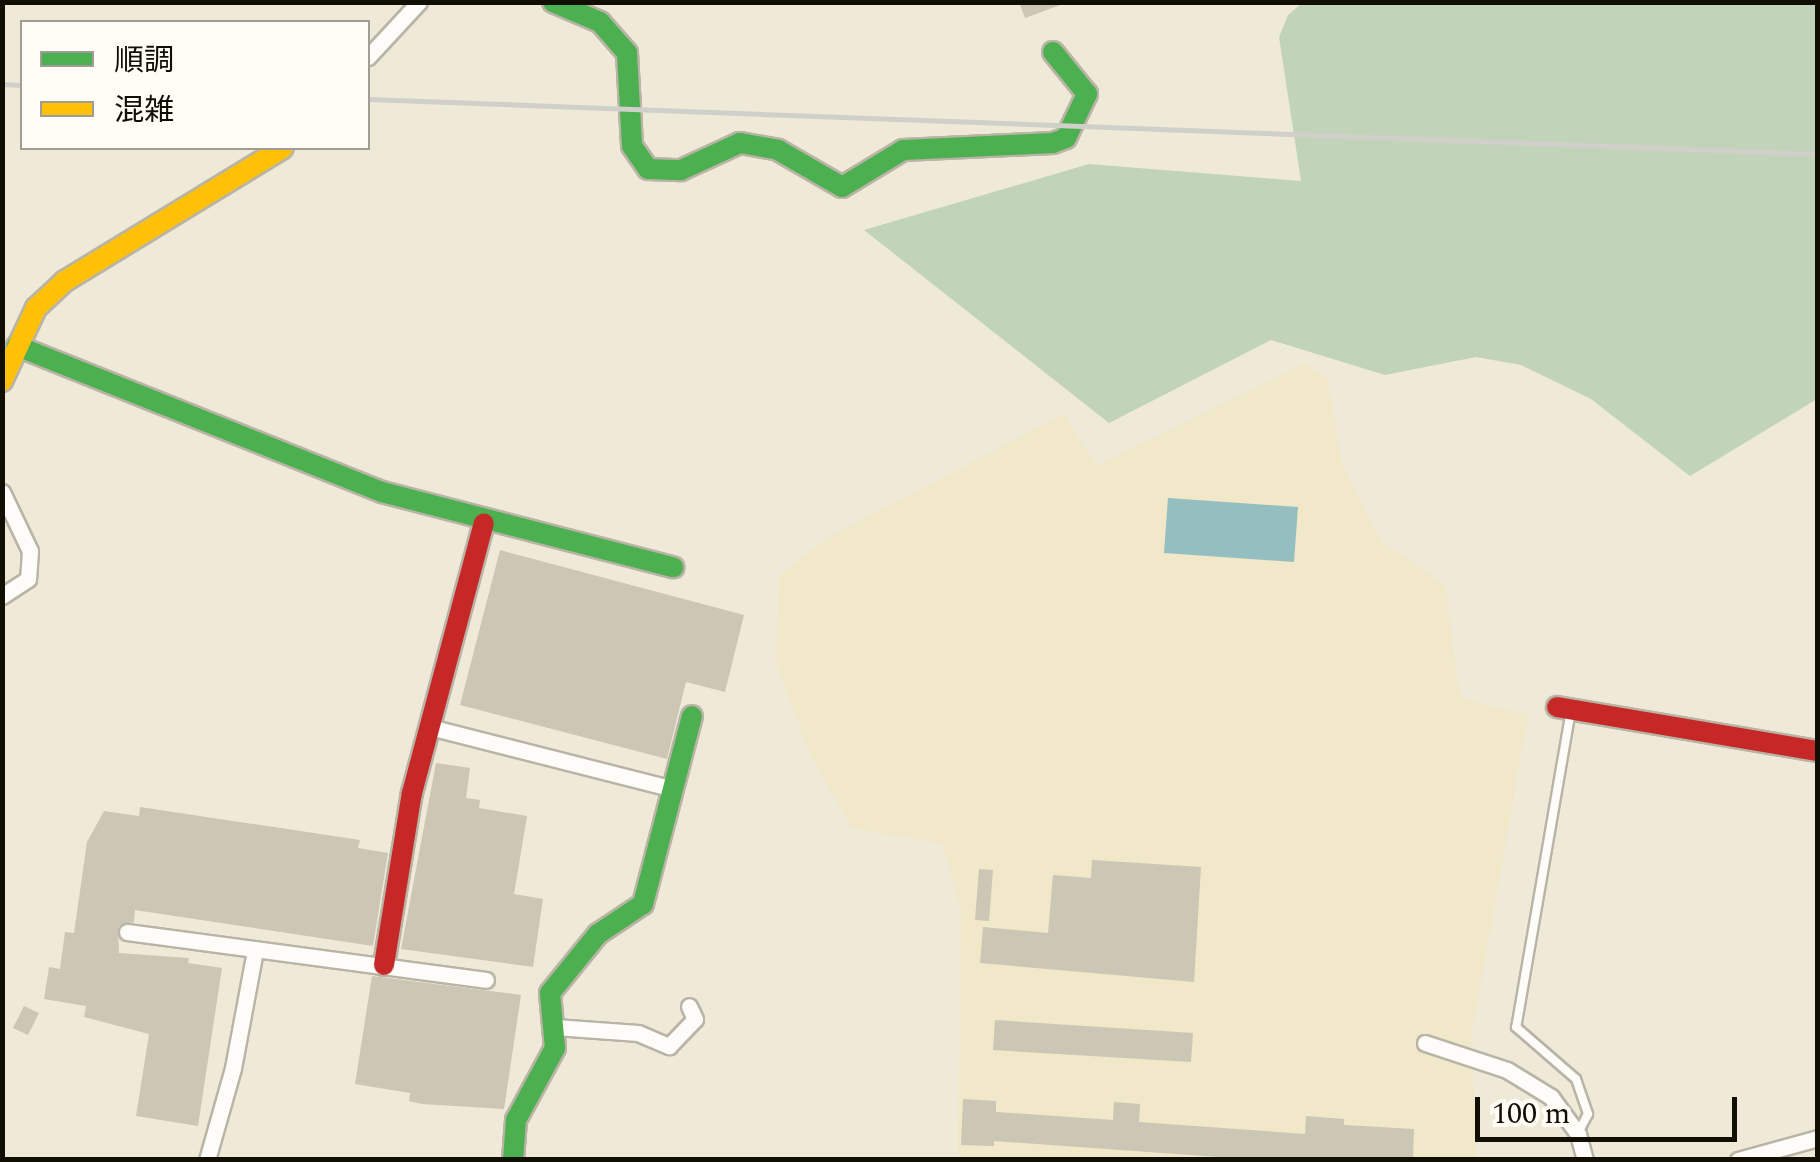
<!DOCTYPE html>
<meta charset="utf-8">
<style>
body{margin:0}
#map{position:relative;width:1820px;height:1162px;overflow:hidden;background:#efe9d7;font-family:Spectral,"Noto Sans JP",serif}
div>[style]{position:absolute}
.built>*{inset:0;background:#f1e7c9}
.forest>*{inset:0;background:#c1d4b9}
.water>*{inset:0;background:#95bec1}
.building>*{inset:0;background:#ccc6b4}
.roads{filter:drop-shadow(2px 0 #b9b4a6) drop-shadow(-2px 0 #b9b4a6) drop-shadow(0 2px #b9b4a6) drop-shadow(0 -2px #b9b4a6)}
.lane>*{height:8px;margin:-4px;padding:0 4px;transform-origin:4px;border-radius:4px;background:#fdfcf9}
.street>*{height:15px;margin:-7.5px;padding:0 7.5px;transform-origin:7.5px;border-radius:7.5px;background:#fdfcf9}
.fast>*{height:20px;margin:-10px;padding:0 10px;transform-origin:10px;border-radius:10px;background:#4caf50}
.slow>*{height:20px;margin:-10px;padding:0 10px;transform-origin:10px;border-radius:10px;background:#ffc107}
.jam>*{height:20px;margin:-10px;padding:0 10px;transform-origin:10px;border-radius:10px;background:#c62828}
.rail>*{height:5px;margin:-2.5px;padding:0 2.5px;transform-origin:2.5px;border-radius:2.5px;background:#d0cfc9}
span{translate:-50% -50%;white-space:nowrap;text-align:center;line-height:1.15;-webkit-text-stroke:8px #fefcf5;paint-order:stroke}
.frame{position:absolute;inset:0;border:5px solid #110e04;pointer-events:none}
.legend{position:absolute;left:20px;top:20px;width:350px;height:130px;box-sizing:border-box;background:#fefcf5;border:2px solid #9f9d95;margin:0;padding:12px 18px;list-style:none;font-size:30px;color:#110e04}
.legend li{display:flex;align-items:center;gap:20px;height:50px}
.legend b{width:50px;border:2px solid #9f9d95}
.scale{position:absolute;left:1475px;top:1097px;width:262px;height:45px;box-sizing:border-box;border:5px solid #110e04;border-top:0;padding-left:12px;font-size:30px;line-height:35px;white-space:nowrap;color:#110e04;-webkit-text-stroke:8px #fefcf5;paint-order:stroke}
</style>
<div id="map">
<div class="built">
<i style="clip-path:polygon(1304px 364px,1327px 377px,1342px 464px,1381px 541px,1445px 585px,1460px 698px,1528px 715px,1471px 1039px,1477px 1159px,958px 1159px,961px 910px,942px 844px,852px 828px,811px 757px,776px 663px,779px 576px,827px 538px,1064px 414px,1097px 466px)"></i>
</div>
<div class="forest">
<i style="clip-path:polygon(1303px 2px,1817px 3px,1817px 399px,1690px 476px,1591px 399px,1521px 365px,1476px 357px,1385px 375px,1271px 340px,1109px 423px,864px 230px,1089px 164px,1301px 181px,1279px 37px,1288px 15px)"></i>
</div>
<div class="water">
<i style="clip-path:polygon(1168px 498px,1298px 507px,1294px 562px,1164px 553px)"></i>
</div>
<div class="building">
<i style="clip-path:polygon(1019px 2px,1063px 2px,1063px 4px,1025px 18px)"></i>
<i style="clip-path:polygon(500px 550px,744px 615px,725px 692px,686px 682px,667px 759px,460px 705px)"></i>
<i style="clip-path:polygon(436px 763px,470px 768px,466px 798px,480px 800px,479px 808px,527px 816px,514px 894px,543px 899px,533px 967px,401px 949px)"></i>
<i style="clip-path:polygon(140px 807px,360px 840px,358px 848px,388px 853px,373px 946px,135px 910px,134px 922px,118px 926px,119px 953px,189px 958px,188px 963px,222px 968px,198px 1126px,136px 1116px,149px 1034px,84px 1017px,86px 1006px,44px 999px,49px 967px,60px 969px,65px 932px,74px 933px,87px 842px,104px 811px,139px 816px)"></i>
<i style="clip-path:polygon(1092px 860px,1201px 867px,1194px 982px,980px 963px,983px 927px,1048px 933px,1053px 875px,1091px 878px)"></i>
<i style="clip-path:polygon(979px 869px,993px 870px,989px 921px,975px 920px)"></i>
<i style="clip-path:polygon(372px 976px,521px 995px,504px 1109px,422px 1104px,409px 1101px,410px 1093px,355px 1084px)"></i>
<i style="clip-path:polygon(24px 1006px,39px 1013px,28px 1035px,13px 1028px)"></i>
<i style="clip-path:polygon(995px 1020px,1193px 1033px,1191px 1062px,993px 1050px)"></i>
<i style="clip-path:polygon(963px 1099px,996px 1101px,996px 1112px,1113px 1120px,1114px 1102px,1140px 1104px,1139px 1122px,1305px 1134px,1306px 1116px,1344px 1119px,1344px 1125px,1414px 1129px,1413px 1160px,1260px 1160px,994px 1141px,994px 1146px,961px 1145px)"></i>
</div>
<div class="roads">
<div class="lane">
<i style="left:1571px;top:710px;width:322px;rotate:99.8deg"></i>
<i style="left:1516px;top:1027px;width:79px;rotate:40.9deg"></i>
<i style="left:1576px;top:1079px;width:37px;rotate:71deg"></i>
<i style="left:1588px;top:1114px;width:21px;rotate:118deg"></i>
</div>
<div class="street">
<i style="left:368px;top:57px;width:75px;rotate:-47.2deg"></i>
<i style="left:2px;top:492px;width:65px;rotate:64.6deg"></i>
<i style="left:30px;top:551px;width:28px;rotate:94deg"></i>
<i style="left:28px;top:579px;width:31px;rotate:147deg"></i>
<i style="left:430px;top:727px;width:251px;rotate:14.3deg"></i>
<i style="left:127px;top:932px;width:362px;rotate:7.6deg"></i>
<i style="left:555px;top:1027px;width:83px;rotate:4.1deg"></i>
<i style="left:638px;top:1033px;width:34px;rotate:23deg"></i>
<i style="left:669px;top:1046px;width:37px;rotate:-46deg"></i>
<i style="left:695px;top:1019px;width:14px;rotate:-115deg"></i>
<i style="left:1425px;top:1043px;width:86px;rotate:18.2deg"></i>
<i style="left:1507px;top:1070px;width:52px;rotate:31.5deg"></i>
<i style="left:1551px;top:1097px;width:46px;rotate:53.9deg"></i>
<i style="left:1578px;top:1134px;width:27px;rotate:75deg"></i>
<i style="left:207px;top:1160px;width:96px;rotate:-74.2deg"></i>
<i style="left:233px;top:1068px;width:119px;rotate:-79.4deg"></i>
<i style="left:1738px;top:1160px;width:83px;rotate:-15.4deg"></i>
</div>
<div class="fast">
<i style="left:553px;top:2px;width:51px;rotate:23.1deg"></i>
<i style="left:600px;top:22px;width:41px;rotate:48.9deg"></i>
<i style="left:627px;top:53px;width:93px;rotate:86.9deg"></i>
<i style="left:632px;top:146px;width:28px;rotate:55deg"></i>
<i style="left:648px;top:169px;width:33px;rotate:2deg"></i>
<i style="left:681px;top:170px;width:65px;rotate:-24.6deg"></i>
<i style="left:740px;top:143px;width:39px;rotate:10deg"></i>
<i style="left:778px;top:150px;width:74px;rotate:30deg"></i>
<i style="left:842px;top:187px;width:71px;rotate:-31.2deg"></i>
<i style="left:903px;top:150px;width:150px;rotate:-2.7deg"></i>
<i style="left:1053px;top:143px;width:14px;rotate:-21deg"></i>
<i style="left:1066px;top:138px;width:49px;rotate:-64.5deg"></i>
<i style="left:1087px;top:94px;width:54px;rotate:-129deg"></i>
<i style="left:17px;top:346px;width:393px;rotate:21.8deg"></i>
<i style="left:382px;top:492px;width:301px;rotate:14.5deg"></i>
<i style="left:513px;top:1160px;width:40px;rotate:-85.7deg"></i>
<i style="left:516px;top:1120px;width:82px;rotate:-61.6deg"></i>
<i style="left:555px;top:1048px;width:55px;rotate:-95.2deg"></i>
<i style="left:550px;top:993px;width:76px;rotate:-50.9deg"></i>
<i style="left:598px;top:934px;width:54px;rotate:-33.7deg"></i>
<i style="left:643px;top:904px;width:194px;rotate:-75.4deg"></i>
</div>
<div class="slow">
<i style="left:2px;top:381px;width:81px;rotate:-65deg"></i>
<i style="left:36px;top:308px;width:40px;rotate:-43deg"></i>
<i style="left:65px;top:281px;width:255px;rotate:-31.4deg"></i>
</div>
<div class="jam">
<i style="left:1557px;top:707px;width:265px;rotate:9.6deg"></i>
<i style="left:384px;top:965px;width:174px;rotate:-80.8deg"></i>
<i style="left:412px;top:793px;width:279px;rotate:-75.1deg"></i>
</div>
</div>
<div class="rail">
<i style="left:2px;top:84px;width:20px;rotate:3deg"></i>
<i style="left:368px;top:99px;width:1451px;rotate:2.17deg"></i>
</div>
<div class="frame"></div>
<ul class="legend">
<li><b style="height:12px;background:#4caf50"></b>順調</li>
<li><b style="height:12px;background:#ffc107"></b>混雑</li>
</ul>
<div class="scale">100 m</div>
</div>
